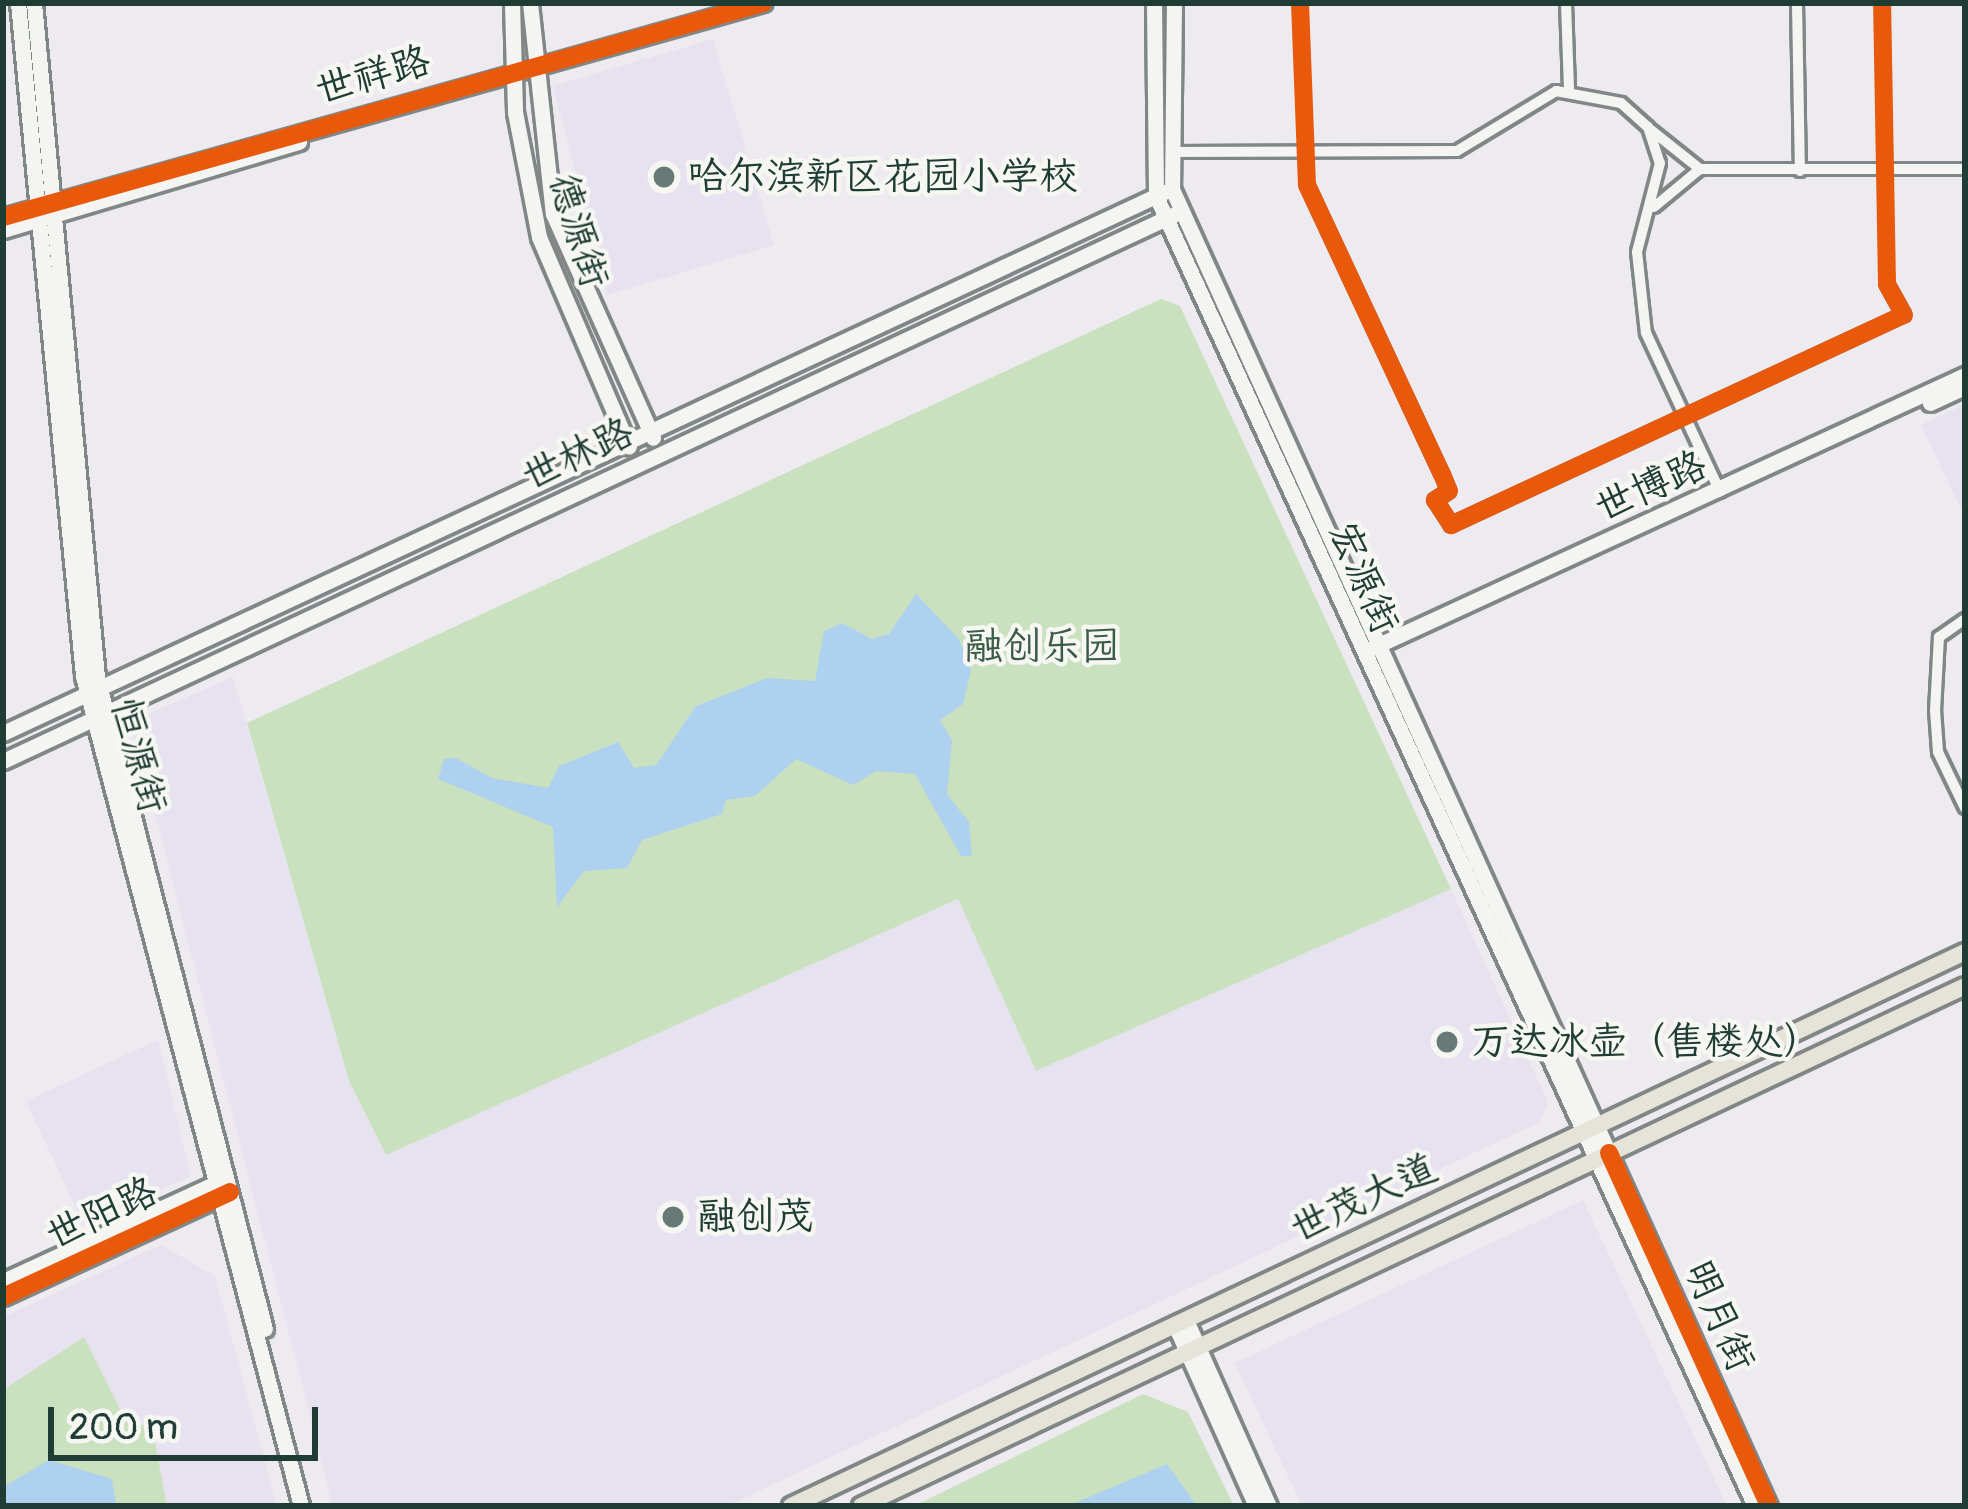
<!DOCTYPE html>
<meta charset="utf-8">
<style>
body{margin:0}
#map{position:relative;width:1968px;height:1509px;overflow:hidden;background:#edebf0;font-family:Pangolin,"LXGW WenKai TC",sans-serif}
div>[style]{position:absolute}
.built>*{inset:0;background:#e6e2ef}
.green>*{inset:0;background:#c9e1bf}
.water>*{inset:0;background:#add1ef}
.roads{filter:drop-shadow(3px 0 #818686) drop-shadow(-3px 0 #818686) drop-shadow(0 3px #818686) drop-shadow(0 -3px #818686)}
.street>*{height:10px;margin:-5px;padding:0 5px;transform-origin:5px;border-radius:5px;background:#f4f4f3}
.secondary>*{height:15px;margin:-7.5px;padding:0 7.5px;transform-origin:7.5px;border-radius:7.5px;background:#f4f4f3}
.primary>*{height:16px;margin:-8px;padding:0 8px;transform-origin:8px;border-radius:8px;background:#e6e4d9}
.cycleway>*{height:18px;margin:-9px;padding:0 9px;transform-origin:9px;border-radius:9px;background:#e8590c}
.dots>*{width:33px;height:33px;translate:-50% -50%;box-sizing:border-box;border:6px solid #f6f6f2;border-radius:50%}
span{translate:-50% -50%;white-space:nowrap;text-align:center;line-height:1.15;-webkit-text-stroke:9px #f6f6f2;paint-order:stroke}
.street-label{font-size:39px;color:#1f3d34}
.poi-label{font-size:39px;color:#1f3d34}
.left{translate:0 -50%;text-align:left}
.park-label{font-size:39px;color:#3b5c48}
.frame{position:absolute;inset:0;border:6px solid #1f3d34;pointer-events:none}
.scale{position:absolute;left:48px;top:1407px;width:270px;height:54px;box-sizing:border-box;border:6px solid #1f3d34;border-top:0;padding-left:15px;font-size:36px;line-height:42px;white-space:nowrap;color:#1f3d34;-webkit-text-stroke:9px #f6f6f2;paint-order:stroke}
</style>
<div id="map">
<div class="built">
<i style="clip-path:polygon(713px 39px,774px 245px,607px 295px,553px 86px)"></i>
<i style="clip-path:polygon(1965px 404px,1965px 517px,1921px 425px)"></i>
<i style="clip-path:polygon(233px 677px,349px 1081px,386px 1155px,958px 899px,1036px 1071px,1451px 889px,1548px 1102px,1540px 1122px,727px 1506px,333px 1506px,131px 721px)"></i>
<i style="clip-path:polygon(158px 1040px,191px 1176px,84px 1225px,26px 1101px)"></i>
<i style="clip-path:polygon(1583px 1200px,1727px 1506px,1302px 1506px,1235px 1363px)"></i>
<i style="clip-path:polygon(161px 1245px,215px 1276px,277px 1506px,3px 1506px,3px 1317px)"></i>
</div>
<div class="green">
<i style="clip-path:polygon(1161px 299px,1180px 306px,1451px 889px,1036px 1071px,958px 899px,386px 1155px,349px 1081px,247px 723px)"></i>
<i style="clip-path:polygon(84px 1337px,127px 1423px,152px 1426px,167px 1506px,3px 1506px,3px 1390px)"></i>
<i style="clip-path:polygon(1143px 1394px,1188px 1412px,1234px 1506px,914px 1506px)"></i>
</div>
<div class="water">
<i style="clip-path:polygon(916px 594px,959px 639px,971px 671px,963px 704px,940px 720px,952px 740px,947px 794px,969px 822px,972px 856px,961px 856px,915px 774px,876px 771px,853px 785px,796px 759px,755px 796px,726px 800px,722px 814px,642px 840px,627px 868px,584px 871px,557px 907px,553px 827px,438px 779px,444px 759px,456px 758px,492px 778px,548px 788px,559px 766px,618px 742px,634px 768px,656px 765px,696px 706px,767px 678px,815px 681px,824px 631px,842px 623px,872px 639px,889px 634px)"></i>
<i style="clip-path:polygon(49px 1460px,112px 1479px,116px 1504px,3px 1506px,3px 1487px)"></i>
<i style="clip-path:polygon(1167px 1464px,1197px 1506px,1068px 1506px)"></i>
</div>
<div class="roads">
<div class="street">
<i style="left:1300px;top:3px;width:182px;rotate:87.8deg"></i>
<i style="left:1307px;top:185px;width:319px;rotate:65deg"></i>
<i style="left:1442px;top:474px;width:18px;rotate:68deg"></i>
<i style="left:1449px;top:491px;width:17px;rotate:147deg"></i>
<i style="left:1435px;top:500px;width:30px;rotate:57deg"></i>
<i style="left:1451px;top:525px;width:499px;rotate:-24.9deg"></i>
<i style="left:1904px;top:315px;width:35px;rotate:-119deg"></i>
<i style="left:1887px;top:284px;width:281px;rotate:-91deg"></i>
<i style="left:1566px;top:3px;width:86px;rotate:88deg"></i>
<i style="left:1797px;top:3px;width:168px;rotate:89deg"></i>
<i style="left:1651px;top:130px;width:63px;rotate:38.5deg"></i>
<i style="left:1700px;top:169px;width:265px"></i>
<i style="left:1174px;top:152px;width:283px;rotate:-0.2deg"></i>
<i style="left:1457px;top:151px;width:116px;rotate:-31.2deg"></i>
<i style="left:1556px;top:91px;width:66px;rotate:10.5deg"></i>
<i style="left:1621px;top:103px;width:36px;rotate:42deg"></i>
<i style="left:1648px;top:127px;width:38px;rotate:72deg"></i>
<i style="left:1660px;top:163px;width:92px;rotate:104.5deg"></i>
<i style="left:1637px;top:252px;width:81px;rotate:83.7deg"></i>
<i style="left:1646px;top:333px;width:175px;rotate:65deg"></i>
<i style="left:1654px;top:207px;width:60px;rotate:-39.6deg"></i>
<i style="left:1965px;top:619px;width:32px;rotate:145deg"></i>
<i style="left:1939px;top:637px;width:73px;rotate:93.1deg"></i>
<i style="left:1935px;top:710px;width:42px;rotate:85.9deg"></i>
<i style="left:1938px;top:752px;width:62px;rotate:64.3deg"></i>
</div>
<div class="secondary">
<i style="left:18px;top:3px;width:676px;rotate:84.48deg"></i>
<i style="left:83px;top:676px;width:858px;rotate:75.28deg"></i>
<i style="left:34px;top:3px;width:677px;rotate:84.66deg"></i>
<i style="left:97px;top:677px;width:673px;rotate:75.55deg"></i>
<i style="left:512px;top:3px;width:109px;rotate:88.4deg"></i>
<i style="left:515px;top:112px;width:127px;rotate:79.1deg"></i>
<i style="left:539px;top:237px;width:228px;rotate:66.8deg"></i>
<i style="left:530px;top:3px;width:212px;rotate:83.8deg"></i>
<i style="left:553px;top:214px;width:245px;rotate:65.9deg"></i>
<i style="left:1154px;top:3px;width:193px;rotate:89.4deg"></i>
<i style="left:1156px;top:196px;width:1440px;rotate:65.43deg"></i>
<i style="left:1174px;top:3px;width:186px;rotate:90.6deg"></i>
<i style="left:1172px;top:189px;width:1446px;rotate:65.62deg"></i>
<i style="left:3px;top:217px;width:790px;rotate:-15.73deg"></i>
<i style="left:3px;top:230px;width:309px;rotate:-16.6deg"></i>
<i style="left:1930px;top:403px;width:38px;rotate:-25deg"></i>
<i style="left:1374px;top:647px;width:651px;rotate:-24.71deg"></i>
<i style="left:3px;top:733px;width:1281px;rotate:-24.98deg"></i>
<i style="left:3px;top:761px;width:1293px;rotate:-25.02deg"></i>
<i style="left:3px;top:1281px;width:242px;rotate:-24.7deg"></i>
<i style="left:3px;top:1297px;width:243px;rotate:-24.8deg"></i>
<i style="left:1186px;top:1320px;width:204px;rotate:66deg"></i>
<i style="left:1175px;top:1325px;width:198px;rotate:65.9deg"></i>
</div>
<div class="primary">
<i style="left:791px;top:1506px;width:1298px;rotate:-25.26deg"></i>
<i style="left:861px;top:1506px;width:1220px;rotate:-25.22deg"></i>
</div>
</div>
<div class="cycleway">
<i style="left:1300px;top:3px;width:182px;rotate:87.8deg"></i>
<i style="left:1307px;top:185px;width:319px;rotate:65deg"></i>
<i style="left:1442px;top:474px;width:18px;rotate:68deg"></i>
<i style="left:1449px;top:491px;width:17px;rotate:147deg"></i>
<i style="left:1435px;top:500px;width:30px;rotate:57deg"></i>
<i style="left:1451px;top:525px;width:499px;rotate:-24.9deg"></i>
<i style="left:1904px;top:315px;width:35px;rotate:-119deg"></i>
<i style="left:1887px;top:284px;width:281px;rotate:-91deg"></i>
<i style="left:3px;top:217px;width:790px;rotate:-15.73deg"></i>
<i style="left:1609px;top:1153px;width:388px;rotate:65.6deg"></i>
<i style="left:3px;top:1297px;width:250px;rotate:-24.8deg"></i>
</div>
<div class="dots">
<i style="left:664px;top:177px;background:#677a76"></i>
<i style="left:1447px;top:1042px;background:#677a76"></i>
<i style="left:673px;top:1217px;background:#677a76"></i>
</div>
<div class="street-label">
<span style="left:373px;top:76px;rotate:-16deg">世祥路</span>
<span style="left:578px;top:231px;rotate:73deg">德源街</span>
<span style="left:578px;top:455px;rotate:-25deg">世林路</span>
<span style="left:1651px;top:487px;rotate:-24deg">世博路</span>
<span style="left:1363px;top:578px;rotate:66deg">宏源街</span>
<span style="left:138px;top:756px;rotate:75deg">恒源街</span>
<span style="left:1364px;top:1199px;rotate:-25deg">世茂大道</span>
<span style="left:102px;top:1214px;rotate:-25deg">世阳路</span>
<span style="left:1719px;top:1316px;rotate:66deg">明月街</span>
</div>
<div class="poi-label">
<span class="left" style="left:688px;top:177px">哈尔滨新区花园小学校</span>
<span class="left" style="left:1471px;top:1042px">万达冰壶（售楼处）</span>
<span class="left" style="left:697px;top:1217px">融创茂</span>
</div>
<div class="park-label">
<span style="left:1042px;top:647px">融创乐园</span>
</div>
<div class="frame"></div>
<div class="scale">200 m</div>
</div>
